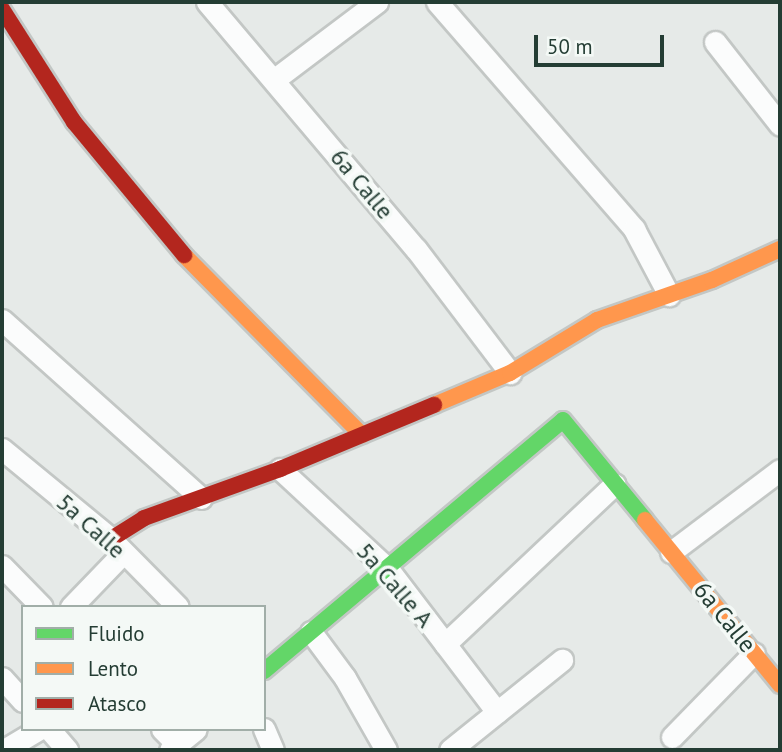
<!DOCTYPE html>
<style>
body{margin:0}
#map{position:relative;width:782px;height:752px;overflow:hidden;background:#e6eae8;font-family:"PT Sans",sans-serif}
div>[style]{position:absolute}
.roads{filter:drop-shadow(2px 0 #c3c7c5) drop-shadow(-2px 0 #c3c7c5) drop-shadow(0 2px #c3c7c5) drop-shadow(0 -2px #c3c7c5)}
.street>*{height:21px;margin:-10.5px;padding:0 10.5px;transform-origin:10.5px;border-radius:10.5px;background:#fbfcfc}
.fast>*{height:16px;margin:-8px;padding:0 8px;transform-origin:8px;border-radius:8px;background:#63d668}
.slow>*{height:16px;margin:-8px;padding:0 8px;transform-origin:8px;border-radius:8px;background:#ff974d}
.jam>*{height:16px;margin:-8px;padding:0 8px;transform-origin:8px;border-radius:8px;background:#b3261e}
span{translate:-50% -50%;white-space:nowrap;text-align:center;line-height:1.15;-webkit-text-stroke:7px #f4f9f6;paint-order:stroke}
.street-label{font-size:24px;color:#243d34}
.frame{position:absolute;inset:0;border:4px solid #243d34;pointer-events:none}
.legend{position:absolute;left:21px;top:605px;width:245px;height:126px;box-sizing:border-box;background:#f4f9f6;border:2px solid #a1aea8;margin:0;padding:9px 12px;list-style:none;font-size:21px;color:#243d34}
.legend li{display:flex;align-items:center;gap:14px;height:35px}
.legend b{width:35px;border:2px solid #a1aea8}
.scale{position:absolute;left:534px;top:35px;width:130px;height:32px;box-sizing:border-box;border:4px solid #243d34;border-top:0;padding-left:9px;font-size:21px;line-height:24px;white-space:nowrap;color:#243d34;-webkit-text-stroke:5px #f4f9f6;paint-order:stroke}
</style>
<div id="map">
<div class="roads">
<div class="street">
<i style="left:207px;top:2px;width:324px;rotate:49.8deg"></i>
<i style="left:416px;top:249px;width:156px;rotate:52.8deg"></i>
<i style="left:437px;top:2px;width:301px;rotate:49deg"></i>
<i style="left:634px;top:229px;width:75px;rotate:62.1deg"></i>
<i style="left:715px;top:42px;width:105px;rotate:51.9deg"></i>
<i style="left:275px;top:79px;width:128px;rotate:-37deg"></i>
<i style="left:2px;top:320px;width:267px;rotate:41.8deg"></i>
<i style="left:2px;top:449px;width:141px;rotate:39.5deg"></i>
<i style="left:111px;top:539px;width:95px;rotate:45.4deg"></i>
<i style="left:280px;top:469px;width:147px;rotate:42.8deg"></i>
<i style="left:388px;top:569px;width:180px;rotate:52.7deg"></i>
<i style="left:671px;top:552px;width:136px;rotate:-37deg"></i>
<i style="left:2px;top:566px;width:57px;rotate:45.7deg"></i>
<i style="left:71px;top:607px;width:74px;rotate:-46.1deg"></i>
<i style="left:311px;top:632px;width:57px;rotate:53.5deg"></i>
<i style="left:345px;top:678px;width:83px;rotate:60.3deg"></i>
<i style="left:445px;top:644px;width:233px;rotate:-43.3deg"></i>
<i style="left:2px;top:678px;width:31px;rotate:48deg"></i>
<i style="left:49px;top:729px;width:28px;rotate:49deg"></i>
<i style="left:162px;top:729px;width:23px;rotate:45deg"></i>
<i style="left:264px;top:729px;width:23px;rotate:67deg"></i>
<i style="left:672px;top:737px;width:117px;rotate:-45.7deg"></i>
<i style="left:4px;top:750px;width:41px;rotate:-31deg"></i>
<i style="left:170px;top:750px;width:33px;rotate:-39deg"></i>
<i style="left:450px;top:750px;width:144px;rotate:-38.8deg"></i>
</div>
<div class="fast">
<i style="left:264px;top:671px;width:390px;rotate:-40deg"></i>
<i style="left:563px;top:420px;width:129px;rotate:50.6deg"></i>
</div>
<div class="slow">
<i style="left:184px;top:255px;width:253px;rotate:45.3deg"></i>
<i style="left:434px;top:405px;width:82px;rotate:-22.8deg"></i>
<i style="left:510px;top:373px;width:102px;rotate:-31.3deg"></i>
<i style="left:597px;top:320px;width:122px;rotate:-19.2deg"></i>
<i style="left:712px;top:280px;width:75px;rotate:-24.5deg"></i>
<i style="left:645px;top:520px;width:213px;rotate:50.7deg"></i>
</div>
<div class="jam">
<i style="left:2px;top:9px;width:134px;rotate:57.5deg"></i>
<i style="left:74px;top:122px;width:173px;rotate:50.4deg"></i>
<i style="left:111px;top:539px;width:39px;rotate:-32deg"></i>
<i style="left:144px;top:518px;width:145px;rotate:-19.8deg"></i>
<i style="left:280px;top:469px;width:167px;rotate:-22.6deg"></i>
</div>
</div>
<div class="street-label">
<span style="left:362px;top:184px;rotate:50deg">6a Calle</span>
<span style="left:91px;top:526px;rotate:42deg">5a Calle</span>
<span style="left:395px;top:585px;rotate:49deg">5a Calle A</span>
<span style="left:725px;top:617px;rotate:51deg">6a Calle</span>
</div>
<div class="frame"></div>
<ul class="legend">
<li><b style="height:9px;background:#63d668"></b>Fluido</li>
<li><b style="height:9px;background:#ff974d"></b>Lento</li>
<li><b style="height:9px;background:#b3261e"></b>Atasco</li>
</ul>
<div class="scale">50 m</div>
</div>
